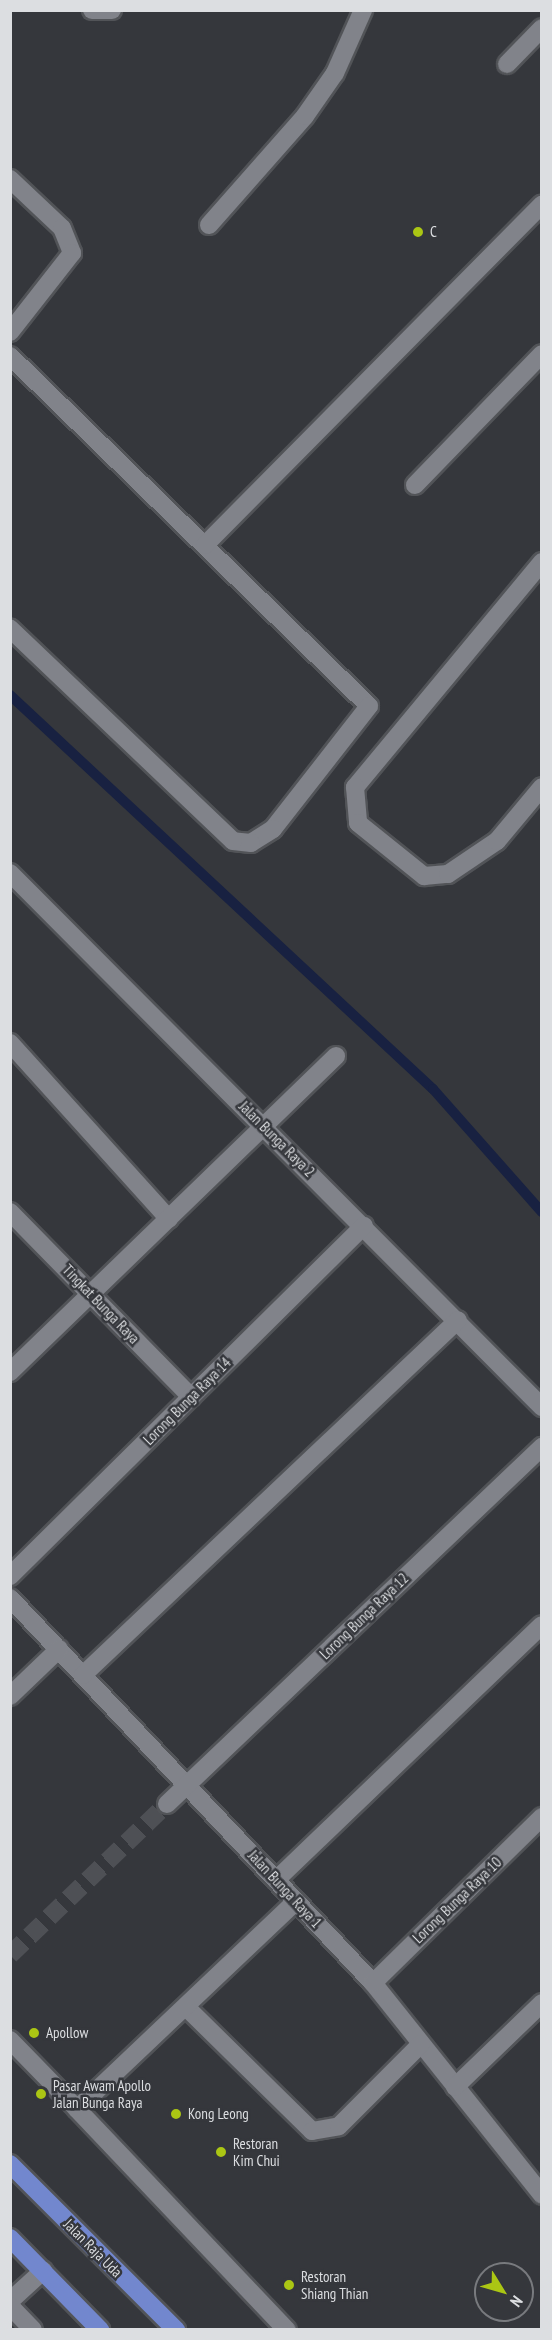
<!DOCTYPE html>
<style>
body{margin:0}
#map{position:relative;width:552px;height:2340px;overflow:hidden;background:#35373c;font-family:"PT Sans Narrow",sans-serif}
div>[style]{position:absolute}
.stream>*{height:10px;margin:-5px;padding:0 5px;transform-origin:5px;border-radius:5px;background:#182141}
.minor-tunnel>*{height:18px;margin-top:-9px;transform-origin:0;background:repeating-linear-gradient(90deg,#4e5055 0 18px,transparent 0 27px)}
.roads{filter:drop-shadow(2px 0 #525458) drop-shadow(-2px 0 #525458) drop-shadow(0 2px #525458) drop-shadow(0 -2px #525458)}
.minor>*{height:18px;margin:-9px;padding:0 9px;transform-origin:9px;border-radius:9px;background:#81838a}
.major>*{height:18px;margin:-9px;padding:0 9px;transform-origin:9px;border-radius:9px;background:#7287ce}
.dots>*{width:16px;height:16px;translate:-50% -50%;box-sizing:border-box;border:3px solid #35373c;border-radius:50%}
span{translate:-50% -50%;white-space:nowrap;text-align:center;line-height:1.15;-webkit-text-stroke:5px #35373c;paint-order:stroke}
.poi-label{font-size:15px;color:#dcdee1}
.left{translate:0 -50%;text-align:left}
.street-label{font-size:15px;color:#dcdee1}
.frame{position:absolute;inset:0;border:12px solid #dcdee1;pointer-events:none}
.north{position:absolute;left:474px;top:2262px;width:60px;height:60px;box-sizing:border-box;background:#35373c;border:2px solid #787a7e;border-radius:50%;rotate:127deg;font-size:16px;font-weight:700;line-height:24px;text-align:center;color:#dcdee1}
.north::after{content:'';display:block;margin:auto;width:21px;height:27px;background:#abc614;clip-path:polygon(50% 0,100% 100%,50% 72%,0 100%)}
</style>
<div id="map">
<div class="stream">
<i style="left:10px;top:695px;width:578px;rotate:42.97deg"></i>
<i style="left:433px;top:1089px;width:164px;rotate:48.5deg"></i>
</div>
<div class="minor-tunnel">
<i style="left:10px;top:1955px;width:218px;rotate:-43.9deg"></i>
</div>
<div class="roads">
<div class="minor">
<i style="left:92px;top:10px;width:20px"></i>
<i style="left:507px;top:64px;width:50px;rotate:-45.8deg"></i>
<i style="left:10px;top:179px;width:71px;rotate:43.3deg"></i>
<i style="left:62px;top:228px;width:27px;rotate:68deg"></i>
<i style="left:72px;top:253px;width:100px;rotate:128.1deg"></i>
<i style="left:209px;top:225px;width:145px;rotate:-48.6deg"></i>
<i style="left:305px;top:116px;width:52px;rotate:-55.1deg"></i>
<i style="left:335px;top:73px;width:69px;rotate:-66deg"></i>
<i style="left:10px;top:356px;width:501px;rotate:44.27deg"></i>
<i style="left:369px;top:706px;width:156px;rotate:128deg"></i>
<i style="left:273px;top:829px;width:26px;rotate:148deg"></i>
<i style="left:251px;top:843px;width:18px;rotate:-174deg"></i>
<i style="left:233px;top:841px;width:308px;rotate:-136.4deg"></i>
<i style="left:415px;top:485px;width:182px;rotate:-45.9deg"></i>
<i style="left:205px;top:545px;width:479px;rotate:-45.3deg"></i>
<i style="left:542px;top:562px;width:293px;rotate:129.7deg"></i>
<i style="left:355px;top:787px;width:36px;rotate:85deg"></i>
<i style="left:358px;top:823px;width:85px;rotate:38.8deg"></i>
<i style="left:424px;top:876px;width:24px;rotate:-5deg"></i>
<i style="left:448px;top:874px;width:59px;rotate:-34deg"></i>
<i style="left:497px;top:841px;width:70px;rotate:-50.2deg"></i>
<i style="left:10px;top:873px;width:754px;rotate:45.11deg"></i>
<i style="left:10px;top:1043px;width:237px;rotate:47.9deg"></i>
<i style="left:10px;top:1212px;width:259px;rotate:45.6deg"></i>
<i style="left:10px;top:1372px;width:454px;rotate:-44.1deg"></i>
<i style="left:10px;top:1576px;width:498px;rotate:-44.7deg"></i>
<i style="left:10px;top:1598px;width:529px;rotate:46.68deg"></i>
<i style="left:373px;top:1983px;width:271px;rotate:51.4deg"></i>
<i style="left:83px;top:1675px;width:516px;rotate:-43.43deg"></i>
<i style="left:10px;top:1696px;width:68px;rotate:-43.8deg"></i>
<i style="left:167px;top:1804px;width:518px;rotate:-43.59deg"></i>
<i style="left:276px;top:1880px;width:368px;rotate:-43.8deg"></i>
<i style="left:373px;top:1983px;width:237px;rotate:-44.5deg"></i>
<i style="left:186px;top:2007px;width:177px;rotate:44.5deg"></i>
<i style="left:312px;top:2131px;width:27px;rotate:-10deg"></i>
<i style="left:339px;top:2126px;width:116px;rotate:-45deg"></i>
<i style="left:10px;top:2040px;width:96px;rotate:45.8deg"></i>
<i style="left:77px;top:2109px;width:302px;rotate:-43.5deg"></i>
<i style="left:455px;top:2087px;width:121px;rotate:-44deg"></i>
<i style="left:77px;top:2109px;width:305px;rotate:46.5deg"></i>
<i style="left:10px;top:2301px;width:45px;rotate:-42.3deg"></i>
<i style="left:10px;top:2306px;width:33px;rotate:46deg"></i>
</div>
<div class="major">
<i style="left:10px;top:2164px;width:235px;rotate:45deg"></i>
<i style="left:10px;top:2238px;width:129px;rotate:45.6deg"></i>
</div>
</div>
<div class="dots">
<i style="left:418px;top:232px;background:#abc614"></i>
<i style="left:34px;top:2033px;background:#abc614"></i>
<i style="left:41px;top:2094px;background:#abc614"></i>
<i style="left:176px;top:2114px;background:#abc614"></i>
<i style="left:221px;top:2152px;background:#abc614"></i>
<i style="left:289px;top:2285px;background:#abc614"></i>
</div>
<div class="poi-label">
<span class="left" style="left:430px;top:232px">C</span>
<span class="left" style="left:46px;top:2033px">Apollow</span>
<span class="left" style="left:53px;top:2094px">Pasar Awam Apollo<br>Jalan Bunga Raya</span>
<span class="left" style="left:188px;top:2114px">Kong Leong</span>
<span class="left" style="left:233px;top:2152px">Restoran<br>Kim Chui</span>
<span class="left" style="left:301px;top:2285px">Restoran<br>Shiang Thian</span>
</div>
<div class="street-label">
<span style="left:277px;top:1139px;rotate:45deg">Jalan Bunga Raya 2</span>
<span style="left:101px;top:1304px;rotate:46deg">Tingkat Bunga Raya</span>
<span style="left:187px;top:1401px;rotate:-45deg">Lorong Bunga Raya 14</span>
<span style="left:364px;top:1616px;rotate:-44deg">Lorong Bunga Raya 12</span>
<span style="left:285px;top:1889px;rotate:47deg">Jalan Bunga Raya 1</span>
<span style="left:457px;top:1900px;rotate:-44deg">Lorong Bunga Raya 10</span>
<span style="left:93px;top:2248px;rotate:45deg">Jalan Raja Uda</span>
</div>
<div class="frame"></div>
<div class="north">N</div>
</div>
